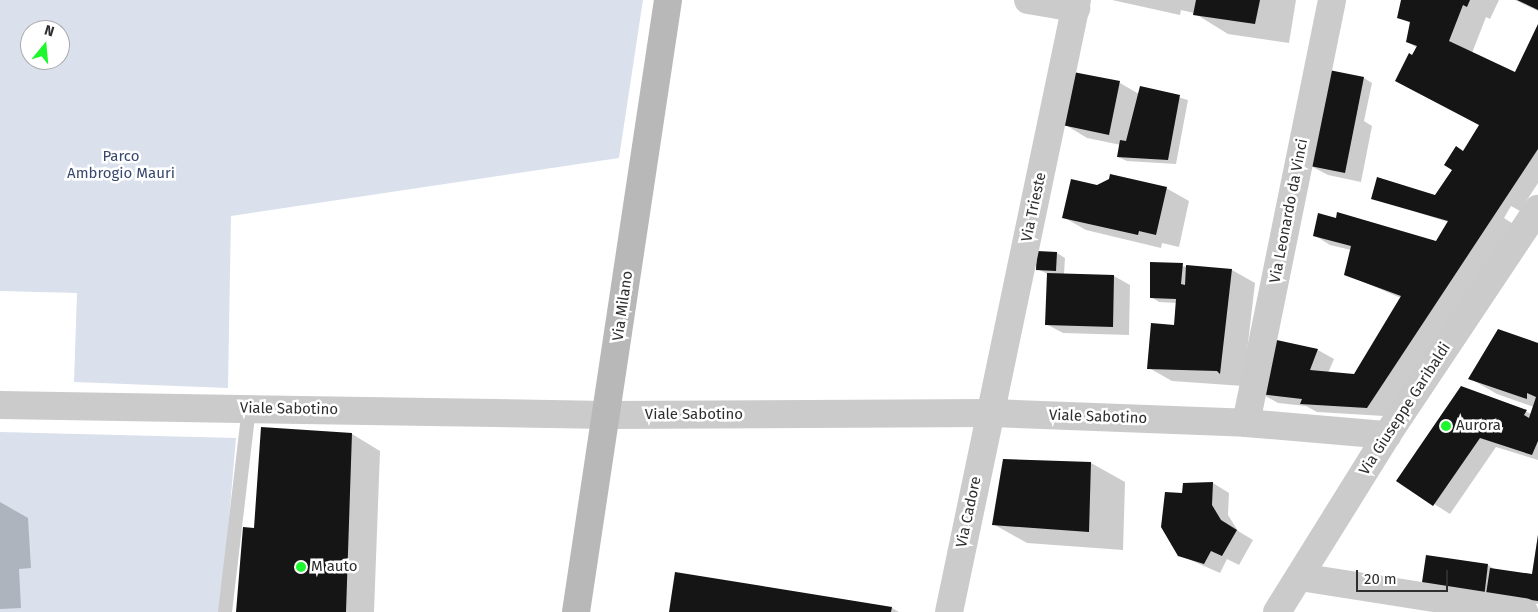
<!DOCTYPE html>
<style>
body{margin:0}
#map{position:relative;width:1538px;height:612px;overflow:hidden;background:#fff;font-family:"Fira Sans",sans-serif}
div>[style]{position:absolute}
.green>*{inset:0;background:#dae1ed}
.shadow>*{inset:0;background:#0003}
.building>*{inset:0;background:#151515}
.service>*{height:14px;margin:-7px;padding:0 7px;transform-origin:7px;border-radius:7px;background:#cbcbcb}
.minor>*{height:28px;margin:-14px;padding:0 14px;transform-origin:14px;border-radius:14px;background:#cbcbcb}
.tertiary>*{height:28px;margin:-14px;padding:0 14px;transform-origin:14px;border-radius:14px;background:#cbcbcb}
.secondary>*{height:28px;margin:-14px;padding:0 14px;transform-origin:14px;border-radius:14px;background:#b8b8b8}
.dots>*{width:14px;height:14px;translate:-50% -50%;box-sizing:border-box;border:2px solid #fff;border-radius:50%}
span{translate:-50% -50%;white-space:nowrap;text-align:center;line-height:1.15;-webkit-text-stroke:5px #fff;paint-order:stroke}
.park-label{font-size:15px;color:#37496e}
.street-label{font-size:15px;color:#2e2e2e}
.poi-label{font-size:15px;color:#2e2e2e}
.left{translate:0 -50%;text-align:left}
.north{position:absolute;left:20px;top:20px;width:50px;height:50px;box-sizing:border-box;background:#fff;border:1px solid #ababab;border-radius:50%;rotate:17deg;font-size:14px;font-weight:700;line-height:20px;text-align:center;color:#2e2e2e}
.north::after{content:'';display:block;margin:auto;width:18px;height:22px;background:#1ef72d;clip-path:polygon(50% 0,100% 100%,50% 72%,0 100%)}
.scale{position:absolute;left:1356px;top:570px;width:92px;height:22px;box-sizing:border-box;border:2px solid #2e2e2e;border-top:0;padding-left:6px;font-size:15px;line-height:18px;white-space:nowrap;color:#2e2e2e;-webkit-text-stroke:4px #fff;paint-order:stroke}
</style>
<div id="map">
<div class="green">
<i style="clip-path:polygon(evenodd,0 0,643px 0,619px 158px,231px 216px,228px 388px,74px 382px,77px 293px,0 291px,0 0,30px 30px,60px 30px,60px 60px,30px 60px,30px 30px)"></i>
<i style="clip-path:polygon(0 432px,236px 438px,221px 612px,0 612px)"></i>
</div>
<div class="shadow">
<i style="clip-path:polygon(1112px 0,1296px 0,1289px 43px,1228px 34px,1194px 13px,1181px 10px,1180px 15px)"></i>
<i style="clip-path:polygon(1402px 0,1499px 0,1490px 19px,1486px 17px,1472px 53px,1515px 73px,1538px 27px,1538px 183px,1520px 211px,1511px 206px,1504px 218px,1518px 227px,1384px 416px,1317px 412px,1306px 406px,1278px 403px,1262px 394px,1318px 350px,1334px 359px,1328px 373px,1355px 375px,1401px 298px,1345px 274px,1351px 250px,1330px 245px,1314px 235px,1436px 242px,1448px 222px,1372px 198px,1436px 197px,1480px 125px,1413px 57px,1416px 47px,1407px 42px,1411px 23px,1398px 17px)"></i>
<i style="clip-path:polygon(1515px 0,1538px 0,1538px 11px)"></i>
<i style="clip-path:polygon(1364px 78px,1372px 83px,1364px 121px,1372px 126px,1361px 182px,1328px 175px,1311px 166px)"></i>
<i style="clip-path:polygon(1120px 83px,1139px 94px,1141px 87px,1188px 100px,1176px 164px,1127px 161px,1118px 157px,1121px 145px,1087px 138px,1064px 124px)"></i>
<i style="clip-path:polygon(1098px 186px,1166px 188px,1189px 201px,1179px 247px,1162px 243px,1161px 248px,1086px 230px,1063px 217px)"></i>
<i style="clip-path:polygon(1038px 252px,1057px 253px,1065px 258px,1064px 274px,1114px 276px,1130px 285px,1129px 335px,1063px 333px,1046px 324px,1048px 274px,1037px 269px)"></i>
<i style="clip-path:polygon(1151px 264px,1232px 270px,1255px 283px,1243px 386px,1172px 381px,1149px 368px,1175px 326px,1177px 303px,1159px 302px,1151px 297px)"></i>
<i style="clip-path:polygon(1538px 344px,1538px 460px,1496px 447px,1450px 514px,1398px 481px,1462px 387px,1532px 414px,1534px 407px,1497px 394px,1469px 378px)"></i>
<i style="clip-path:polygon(262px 428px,352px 434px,380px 451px,374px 612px,238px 612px,255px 529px)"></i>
<i style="clip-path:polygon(1004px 461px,1091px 463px,1125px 482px,1123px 550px,1027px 543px,993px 524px)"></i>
<i style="clip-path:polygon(1213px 483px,1229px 493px,1228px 515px,1238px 531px,1253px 540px,1239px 565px,1227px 559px,1220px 573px,1179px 555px,1183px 494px)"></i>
<i style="clip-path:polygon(0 502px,28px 518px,31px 568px,19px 569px,21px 608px,0 609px)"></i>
<i style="clip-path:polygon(1538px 534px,1538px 604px,1431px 593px,1488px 565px,1496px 570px,1532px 575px)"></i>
<i style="clip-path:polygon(677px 574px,892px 608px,899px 612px,670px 612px)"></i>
</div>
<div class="building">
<i style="clip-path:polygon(1196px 0,1260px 0,1255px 24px,1193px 15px)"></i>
<i style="clip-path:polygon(1401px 0,1470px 0,1467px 7px,1463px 5px,1449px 41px,1515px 72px,1538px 24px,1538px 149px,1367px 408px,1300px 404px,1302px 399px,1260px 394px,1272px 339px,1318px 349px,1310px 370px,1354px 374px,1401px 296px,1344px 275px,1351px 246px,1313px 236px,1318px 213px,1336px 218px,1337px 212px,1436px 241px,1448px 221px,1371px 199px,1377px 177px,1435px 195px,1452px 170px,1444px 165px,1456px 146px,1463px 151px,1479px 125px,1395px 81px,1409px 53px,1412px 55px,1417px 46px,1406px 42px,1410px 22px,1397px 18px)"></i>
<i style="clip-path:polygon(1517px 0,1538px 0,1538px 10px)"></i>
<i style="clip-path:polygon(1329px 70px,1364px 77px,1345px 173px,1310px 166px)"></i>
<i style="clip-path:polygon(1073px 72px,1120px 81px,1109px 135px,1062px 125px)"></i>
<i style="clip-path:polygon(1140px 86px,1180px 95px,1168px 160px,1117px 157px,1120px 140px,1126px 141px)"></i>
<i style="clip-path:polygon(1110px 174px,1167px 187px,1156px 235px,1139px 231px,1138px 235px,1062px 218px,1071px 179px,1097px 185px,1109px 179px)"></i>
<i style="clip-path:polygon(1037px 251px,1057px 252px,1056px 271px,1036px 270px)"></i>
<i style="clip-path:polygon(1150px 262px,1183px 263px,1181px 284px,1185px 285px,1186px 265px,1232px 269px,1220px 374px,1217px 371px,1147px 369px,1151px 323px,1174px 325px,1176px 299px,1150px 298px)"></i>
<i style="clip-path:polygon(1047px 273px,1114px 275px,1113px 327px,1045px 325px)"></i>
<i style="clip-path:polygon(1498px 329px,1538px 343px,1538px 441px,1532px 455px,1480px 438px,1433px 506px,1396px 481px,1461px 386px,1527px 410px,1524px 415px,1529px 418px,1536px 397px,1527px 393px,1527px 399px,1468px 379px)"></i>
<i style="clip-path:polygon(261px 427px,352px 433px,346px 612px,236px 612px,243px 527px,254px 528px)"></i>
<i style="clip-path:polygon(1003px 459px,1091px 462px,1089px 532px,992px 525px)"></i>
<i style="clip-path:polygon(1213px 482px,1212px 505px,1221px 520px,1237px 530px,1222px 556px,1211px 551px,1204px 564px,1178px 556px,1161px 527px,1165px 492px,1182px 493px,1183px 483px)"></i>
<i style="clip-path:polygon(1538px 535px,1538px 601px,1486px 594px,1490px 568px,1532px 574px)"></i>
<i style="clip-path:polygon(1426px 555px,1488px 564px,1484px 598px,1421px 589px)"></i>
<i style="clip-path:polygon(675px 572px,892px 607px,891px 612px,669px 612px)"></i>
</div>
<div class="service">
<i style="left:225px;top:612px;width:205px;rotate:-83.3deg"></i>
</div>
<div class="minor">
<i style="left:1028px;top:0;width:49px;rotate:9.5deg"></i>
<i style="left:607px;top:415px;width:383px;rotate:-0.3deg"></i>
<i style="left:990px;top:413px;width:256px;rotate:2.2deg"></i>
<i style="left:1246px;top:423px;width:142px;rotate:4.9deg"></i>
<i style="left:1246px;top:423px;width:432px;rotate:-78.5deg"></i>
<i style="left:1300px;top:577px;width:227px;rotate:8.9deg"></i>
<i style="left:949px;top:612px;width:625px;rotate:-78.19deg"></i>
<i style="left:1277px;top:612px;width:208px;rotate:-58.1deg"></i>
<i style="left:1387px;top:435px;width:272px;rotate:-56.3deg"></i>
</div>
<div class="tertiary">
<i style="left:0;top:405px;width:607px;rotate:0.94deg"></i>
</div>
<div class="secondary">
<i style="left:576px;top:612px;width:619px;rotate:-81.45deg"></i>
</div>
<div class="dots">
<i style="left:1446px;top:426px;background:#1ef72d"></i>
<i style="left:301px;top:567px;background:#1ef72d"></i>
</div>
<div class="park-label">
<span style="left:121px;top:165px">Parco<br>Ambrogio Mauri</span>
</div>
<div class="street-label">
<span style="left:1034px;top:207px;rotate:-78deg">Via Trieste</span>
<span style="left:1289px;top:211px;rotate:-79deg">Via Leonardo da Vinci</span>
<span style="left:623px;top:306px;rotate:-82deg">Via Milano</span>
<span style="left:289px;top:409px;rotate:1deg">Viale Sabotino</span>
<span style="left:1405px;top:409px;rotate:-57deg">Via Giuseppe Garibaldi</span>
<span style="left:694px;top:415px">Viale Sabotino</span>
<span style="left:1098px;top:417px;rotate:2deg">Viale Sabotino</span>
<span style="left:969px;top:512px;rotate:-78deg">Via Cadore</span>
</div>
<div class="poi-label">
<span class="left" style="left:1456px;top:426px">Aurora</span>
<span class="left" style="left:311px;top:567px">M auto</span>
</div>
<div class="north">N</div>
<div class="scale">20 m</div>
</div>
